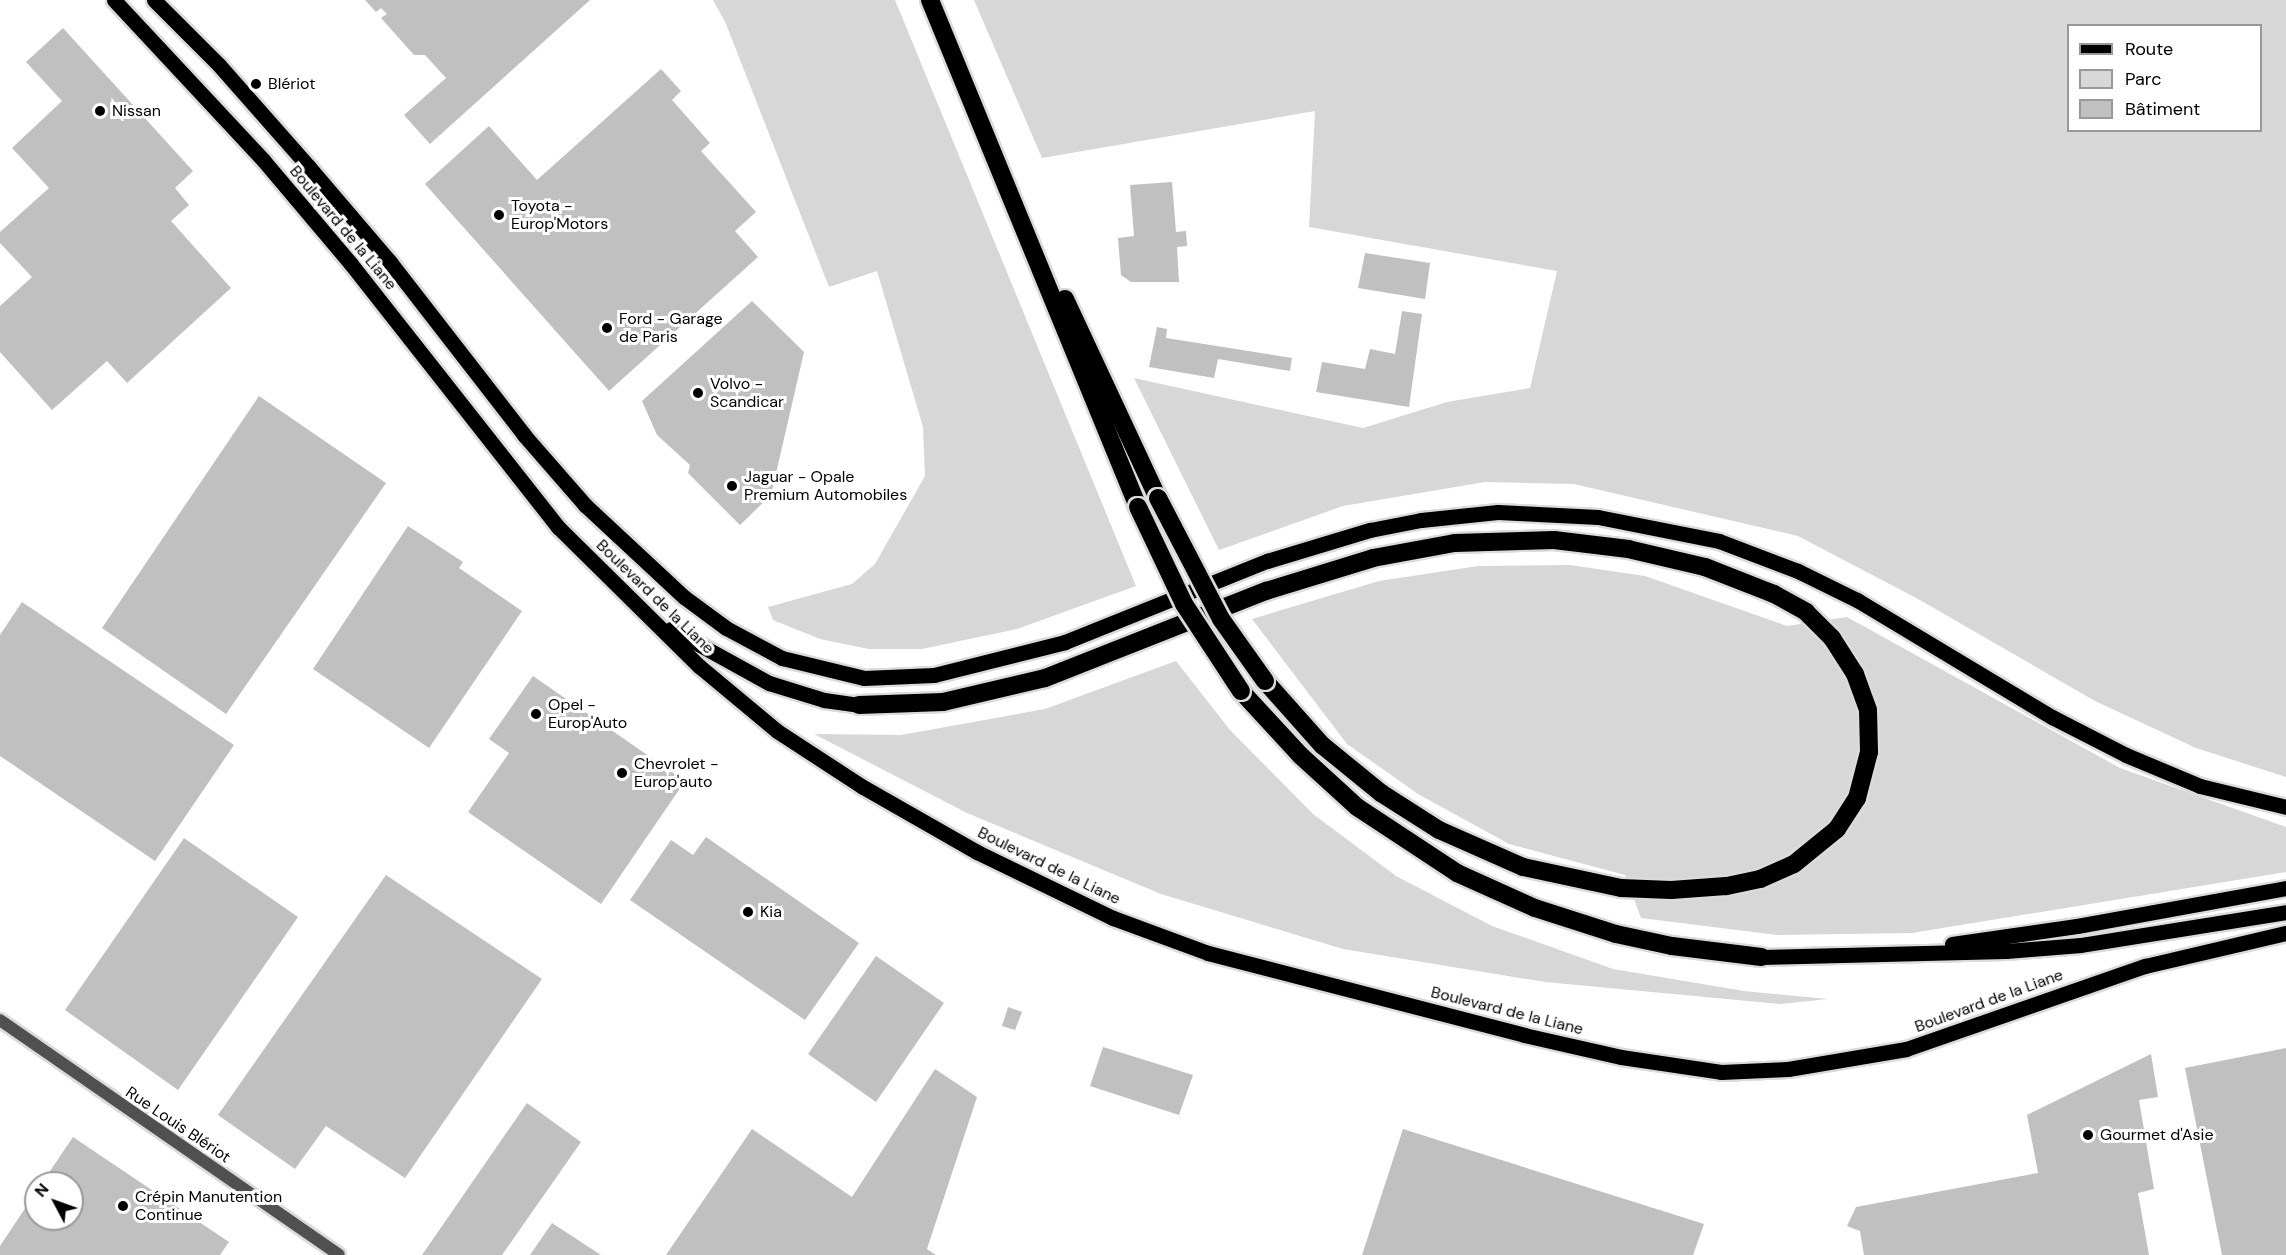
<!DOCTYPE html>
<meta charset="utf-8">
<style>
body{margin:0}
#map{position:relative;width:2286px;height:1255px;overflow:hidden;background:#fff;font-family:"DM Sans",sans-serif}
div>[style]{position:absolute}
.green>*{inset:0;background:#d7d7d7}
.building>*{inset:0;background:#c0c0c0}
.roads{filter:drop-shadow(2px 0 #dbdbdb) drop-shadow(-2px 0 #dbdbdb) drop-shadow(0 2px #dbdbdb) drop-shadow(0 -2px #dbdbdb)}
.street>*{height:12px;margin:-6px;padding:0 6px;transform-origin:6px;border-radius:6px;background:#505050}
.primary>*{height:15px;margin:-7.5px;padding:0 7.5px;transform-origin:7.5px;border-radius:7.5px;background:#000}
.highway>*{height:18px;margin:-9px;padding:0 9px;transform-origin:9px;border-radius:9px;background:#000}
.bridges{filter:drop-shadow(2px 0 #dbdbdb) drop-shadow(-2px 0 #dbdbdb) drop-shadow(0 2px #dbdbdb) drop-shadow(0 -2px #dbdbdb)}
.highway-bridge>*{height:18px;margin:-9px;padding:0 9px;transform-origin:9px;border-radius:9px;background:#000}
.dots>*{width:16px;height:16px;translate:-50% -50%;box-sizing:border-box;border:3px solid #fff;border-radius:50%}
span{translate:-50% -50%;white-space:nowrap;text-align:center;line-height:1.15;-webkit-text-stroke:6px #fff;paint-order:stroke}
.poi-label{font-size:16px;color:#000}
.left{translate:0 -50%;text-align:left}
.street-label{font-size:16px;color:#000}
.legend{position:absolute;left:2067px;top:24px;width:195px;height:108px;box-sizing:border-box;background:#fff;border:2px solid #999;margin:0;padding:8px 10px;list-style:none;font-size:18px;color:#000}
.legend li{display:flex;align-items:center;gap:12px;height:30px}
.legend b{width:30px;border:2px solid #999}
.north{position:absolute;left:24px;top:1171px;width:60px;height:60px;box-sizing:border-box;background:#fff;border:2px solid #999;border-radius:50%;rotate:311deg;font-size:16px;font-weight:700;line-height:24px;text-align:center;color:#000}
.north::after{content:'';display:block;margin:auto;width:21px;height:27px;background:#000;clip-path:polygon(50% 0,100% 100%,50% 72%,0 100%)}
</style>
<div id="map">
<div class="green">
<i style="clip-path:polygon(713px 0,895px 0,1136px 586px,1017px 629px,922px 649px,869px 649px,820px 639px,773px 620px,768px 607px,852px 584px,875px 564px,925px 476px,923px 427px,877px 271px,829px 287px,726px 24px)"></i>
<i style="clip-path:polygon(evenodd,974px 0,2286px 0,2286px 777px,2196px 748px,2095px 701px,1918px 599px,1798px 536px,1574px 484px,1485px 482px,1343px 506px,1219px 550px,1134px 378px,1363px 428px,1447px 402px,1530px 388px,1557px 271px,1309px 227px,1315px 111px,1042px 158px,974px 0,2068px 26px,2260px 26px,2260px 130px,2068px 130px,2068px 26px)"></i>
<i style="clip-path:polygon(1570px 565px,1645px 576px,1787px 626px,1847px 617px,2120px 768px,2286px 827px,2286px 872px,1912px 933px,1777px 935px,1641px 918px,1625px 875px,1509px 844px,1418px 794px,1347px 744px,1252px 619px,1379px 581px,1478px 566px)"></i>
<i style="clip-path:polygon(1176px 661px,1230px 730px,1313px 814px,1396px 876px,1492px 926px,1613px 969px,1744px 991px,1828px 999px,1781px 1004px,1545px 982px,1343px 949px,1161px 894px,967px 813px,814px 734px,901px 735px,1045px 709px)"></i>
</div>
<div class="building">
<i style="clip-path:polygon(365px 0,590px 0,430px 144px,404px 115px,446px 78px,425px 55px,414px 55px,381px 18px,387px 14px,381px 8px,376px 12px)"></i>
<i style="clip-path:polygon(63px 28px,193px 171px,175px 188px,189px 205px,171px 221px,231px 288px,127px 383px,107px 361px,52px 410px,0 352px,0 306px,32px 277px,0 243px,0 232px,49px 188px,12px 148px,62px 101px,26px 62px)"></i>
<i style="clip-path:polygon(661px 69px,681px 91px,672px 100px,710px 143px,701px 151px,756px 212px,735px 231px,758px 257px,609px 391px,425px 184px,489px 126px,537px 180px)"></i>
<i style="clip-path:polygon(1172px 182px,1176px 232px,1186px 231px,1187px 246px,1177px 247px,1179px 282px,1131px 282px,1121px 275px,1118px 238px,1134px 236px,1130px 185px)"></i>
<i style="clip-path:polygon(1365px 253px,1430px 263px,1425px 299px,1358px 288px)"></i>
<i style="clip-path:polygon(752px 301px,804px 352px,771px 495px,740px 525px,688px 473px,690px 465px,657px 435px,642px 401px)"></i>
<i style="clip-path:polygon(1402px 311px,1422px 314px,1409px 407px,1316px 392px,1322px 362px,1365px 369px,1370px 349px,1395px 354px)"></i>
<i style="clip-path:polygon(1157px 327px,1167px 329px,1166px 338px,1292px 358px,1290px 371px,1218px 359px,1214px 378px,1149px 367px)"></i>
<i style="clip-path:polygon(259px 396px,386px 483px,226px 714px,102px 628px)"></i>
<i style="clip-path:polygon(408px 526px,463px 562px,459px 568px,522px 611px,429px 748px,313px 669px)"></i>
<i style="clip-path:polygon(22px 602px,234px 745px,155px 861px,0 756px,0 635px)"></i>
<i style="clip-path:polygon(533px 676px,685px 781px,601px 904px,468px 812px,509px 753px,489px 739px)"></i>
<i style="clip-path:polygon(706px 837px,859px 943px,805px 1020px,630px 900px,671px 840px,693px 855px)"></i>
<i style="clip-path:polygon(184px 838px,298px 917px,178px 1090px,65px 1010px)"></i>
<i style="clip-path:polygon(386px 875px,542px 979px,405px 1178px,326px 1126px,295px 1169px,218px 1115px)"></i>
<i style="clip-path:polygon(876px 956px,944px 1003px,876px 1102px,808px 1054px)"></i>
<i style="clip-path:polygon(1008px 1007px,1022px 1012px,1015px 1030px,1002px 1026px)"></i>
<i style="clip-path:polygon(1103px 1047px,1193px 1075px,1179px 1115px,1090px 1086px)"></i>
<i style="clip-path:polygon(2286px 1048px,2286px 1255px,2222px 1255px,2185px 1068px)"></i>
<i style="clip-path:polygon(2151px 1054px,2158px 1097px,2139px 1100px,2154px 1189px,2138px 1193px,2149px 1255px,1864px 1255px,1860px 1231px,1847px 1226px,1856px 1207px,2038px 1173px,2027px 1115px)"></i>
<i style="clip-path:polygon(935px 1069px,977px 1097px,927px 1249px,936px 1255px,666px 1255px,752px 1129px,852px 1197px)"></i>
<i style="clip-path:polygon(527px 1103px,581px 1142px,502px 1255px,422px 1255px)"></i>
<i style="clip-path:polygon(1403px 1129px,1704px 1224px,1693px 1255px,1362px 1255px)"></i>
<i style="clip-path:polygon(73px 1137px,229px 1242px,220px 1255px,0 1255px,0 1246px,36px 1192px,36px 1219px,72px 1219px,72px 1183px,42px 1183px)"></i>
<i style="clip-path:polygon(552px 1223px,601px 1255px,530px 1255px)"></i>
</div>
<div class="roads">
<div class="street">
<i style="left:0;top:1020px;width:412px;rotate:34.7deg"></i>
</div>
<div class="primary">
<i style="left:114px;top:0;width:220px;rotate:47deg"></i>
<i style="left:264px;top:161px;width:135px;rotate:49.8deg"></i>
<i style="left:351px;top:264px;width:335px;rotate:51.8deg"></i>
<i style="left:558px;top:527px;width:198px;rotate:44.6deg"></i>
<i style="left:699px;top:666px;width:102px;rotate:39.8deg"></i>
<i style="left:777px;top:731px;width:103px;rotate:33.1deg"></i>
<i style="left:863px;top:787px;width:131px;rotate:29.7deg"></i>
<i style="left:977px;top:852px;width:151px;rotate:25.9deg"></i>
<i style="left:1113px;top:918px;width:101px;rotate:20.2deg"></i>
<i style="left:1208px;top:953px;width:326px;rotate:14.5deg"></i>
<i style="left:1524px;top:1035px;width:99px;rotate:12.8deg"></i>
<i style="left:1621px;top:1057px;width:101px;rotate:8.5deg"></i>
<i style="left:1721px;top:1072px;width:67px;rotate:-2.6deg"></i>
<i style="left:1788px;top:1069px;width:120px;rotate:-9.6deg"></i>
<i style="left:1906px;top:1049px;width:253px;rotate:-19.2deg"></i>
<i style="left:2145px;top:966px;width:145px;rotate:-13.2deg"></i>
<i style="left:154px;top:0;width:92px;rotate:45deg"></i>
<i style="left:219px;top:65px;width:136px;rotate:48.6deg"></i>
<i style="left:309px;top:167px;width:125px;rotate:49.5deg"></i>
<i style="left:390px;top:262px;width:219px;rotate:52.2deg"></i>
<i style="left:524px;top:435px;width:93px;rotate:48.9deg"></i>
<i style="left:585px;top:505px;width:135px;rotate:42.9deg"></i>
<i style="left:684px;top:597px;width:52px;rotate:36.4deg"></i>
<i style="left:726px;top:628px;width:64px;rotate:28.2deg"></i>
<i style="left:782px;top:658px;width:84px;rotate:13.7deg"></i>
<i style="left:864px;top:678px;width:70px;rotate:-2.5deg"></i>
<i style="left:934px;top:675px;width:135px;rotate:-14.1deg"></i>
<i style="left:1065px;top:642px;width:218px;rotate:-21.9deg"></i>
<i style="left:1267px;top:561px;width:108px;rotate:-16.8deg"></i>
<i style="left:1370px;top:530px;width:52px;rotate:-11.1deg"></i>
<i style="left:1421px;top:520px;width:77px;rotate:-5.9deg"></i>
<i style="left:1498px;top:512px;width:100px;rotate:2.9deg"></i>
<i style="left:1598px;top:517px;width:123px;rotate:11.2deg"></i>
<i style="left:1719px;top:541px;width:85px;rotate:20.8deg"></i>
<i style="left:1798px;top:571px;width:66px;rotate:26.2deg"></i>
<i style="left:1857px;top:600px;width:227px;rotate:31deg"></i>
<i style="left:2052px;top:717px;width:83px;rotate:27.2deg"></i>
<i style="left:2126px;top:755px;width:80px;rotate:22.7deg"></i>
<i style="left:2200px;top:786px;width:89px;rotate:13.7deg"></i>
<i style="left:671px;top:629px;width:112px;rotate:28.9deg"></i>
<i style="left:769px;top:683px;width:58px;rotate:17.2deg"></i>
<i style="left:824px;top:700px;width:35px;rotate:8deg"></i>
<i style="left:1952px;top:944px;width:126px;rotate:-8.2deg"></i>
<i style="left:2077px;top:926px;width:212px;rotate:-10.3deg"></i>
<i style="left:1761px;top:957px;width:245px;rotate:-1.4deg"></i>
<i style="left:2006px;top:951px;width:75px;rotate:-4.6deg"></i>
<i style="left:2081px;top:945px;width:208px;rotate:-9.1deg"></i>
</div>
<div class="highway">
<i style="left:930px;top:0;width:548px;rotate:67.69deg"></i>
<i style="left:1065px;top:299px;width:220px;rotate:65deg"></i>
<i style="left:1241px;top:691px;width:87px;rotate:47.3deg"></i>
<i style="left:1300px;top:755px;width:77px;rotate:42.4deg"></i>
<i style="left:1357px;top:807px;width:120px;rotate:33.4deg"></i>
<i style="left:1457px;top:873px;width:85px;rotate:24.2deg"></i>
<i style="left:1535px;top:908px;width:85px;rotate:17.8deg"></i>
<i style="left:1616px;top:934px;width:57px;rotate:12.1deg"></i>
<i style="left:1672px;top:946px;width:90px;rotate:7deg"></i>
<i style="left:859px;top:705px;width:84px;rotate:-2deg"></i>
<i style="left:943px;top:702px;width:105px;rotate:-13.2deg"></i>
<i style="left:1045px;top:678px;width:238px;rotate:-21.5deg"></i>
<i style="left:1266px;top:591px;width:112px;rotate:-17.1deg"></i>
<i style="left:1373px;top:558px;width:83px;rotate:-10.4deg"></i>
<i style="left:1455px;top:543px;width:99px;rotate:-1.7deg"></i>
<i style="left:1554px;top:540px;width:75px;rotate:6.9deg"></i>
<i style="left:1628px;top:549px;width:79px;rotate:13.2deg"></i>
<i style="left:1705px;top:567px;width:74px;rotate:21.4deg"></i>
<i style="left:1774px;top:594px;width:37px;rotate:29deg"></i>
<i style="left:1806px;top:612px;width:37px;rotate:45deg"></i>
<i style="left:1832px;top:638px;width:43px;rotate:57.4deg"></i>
<i style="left:1855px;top:674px;width:38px;rotate:70deg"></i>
<i style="left:1868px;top:710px;width:42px;rotate:88.6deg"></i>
<i style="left:1869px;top:752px;width:48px;rotate:104.6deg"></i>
<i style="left:1857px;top:798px;width:37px;rotate:123deg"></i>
<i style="left:1837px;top:829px;width:55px;rotate:140.9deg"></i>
<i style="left:1794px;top:864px;width:37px;rotate:156deg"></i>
<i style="left:1760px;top:879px;width:35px;rotate:168deg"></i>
<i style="left:1726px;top:886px;width:55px;rotate:175.8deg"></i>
<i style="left:1671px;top:890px;width:50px;rotate:-177.7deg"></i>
<i style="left:1621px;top:888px;width:100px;rotate:-167.9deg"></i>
<i style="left:1523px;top:867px;width:92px;rotate:-156.2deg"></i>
<i style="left:1439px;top:830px;width:69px;rotate:-147.5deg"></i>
<i style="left:1381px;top:793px;width:76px;rotate:-140.9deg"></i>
<i style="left:1322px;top:745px;width:86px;rotate:-131.7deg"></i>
</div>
</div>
<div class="bridges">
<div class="highway-bridge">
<i style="left:1158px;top:498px;width:136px;rotate:62.5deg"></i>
<i style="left:1221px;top:619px;width:76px;rotate:54.6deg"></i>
<i style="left:1138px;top:507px;width:107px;rotate:64.6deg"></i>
<i style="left:1184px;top:604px;width:104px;rotate:56.8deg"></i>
</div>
</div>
<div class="dots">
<i style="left:256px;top:84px;background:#000"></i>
<i style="left:100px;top:111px;background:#000"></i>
<i style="left:499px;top:215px;background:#000"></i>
<i style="left:607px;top:328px;background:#000"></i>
<i style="left:698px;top:393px;background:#000"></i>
<i style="left:732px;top:486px;background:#000"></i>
<i style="left:536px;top:714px;background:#000"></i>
<i style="left:622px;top:773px;background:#000"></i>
<i style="left:748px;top:912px;background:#000"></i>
<i style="left:2088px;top:1135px;background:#000"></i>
<i style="left:123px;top:1206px;background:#000"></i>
</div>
<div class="poi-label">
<span class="left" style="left:268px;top:84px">Blériot</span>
<span class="left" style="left:112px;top:111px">Nissan</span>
<span class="left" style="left:511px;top:215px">Toyota -<br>Europ'Motors</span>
<span class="left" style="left:619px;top:328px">Ford - Garage<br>de Paris</span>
<span class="left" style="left:710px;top:393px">Volvo -<br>Scandicar</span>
<span class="left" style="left:744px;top:486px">Jaguar - Opale<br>Premium Automobiles</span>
<span class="left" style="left:548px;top:714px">Opel -<br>Europ'Auto</span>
<span class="left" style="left:634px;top:773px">Chevrolet -<br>Europ'auto</span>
<span class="left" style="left:760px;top:912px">Kia</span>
<span class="left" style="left:2100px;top:1135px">Gourmet d'Asie</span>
<span class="left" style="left:135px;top:1206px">Crépin Manutention<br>Continue</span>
</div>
<div class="street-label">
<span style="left:343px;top:228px;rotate:50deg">Boulevard de la Liane</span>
<span style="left:655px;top:597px;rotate:44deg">Boulevard de la Liane</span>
<span style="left:1049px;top:866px;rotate:26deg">Boulevard de la Liane</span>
<span style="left:1989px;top:1001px;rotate:-20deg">Boulevard de la Liane</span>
<span style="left:1507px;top:1011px;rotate:14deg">Boulevard de la Liane</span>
<span style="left:178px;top:1125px;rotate:34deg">Rue Louis Blériot</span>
</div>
<ul class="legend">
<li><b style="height:8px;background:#000"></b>Route</li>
<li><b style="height:16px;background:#d7d7d7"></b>Parc</li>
<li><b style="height:16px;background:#c0c0c0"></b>Bâtiment</li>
</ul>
<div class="north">N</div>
</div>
